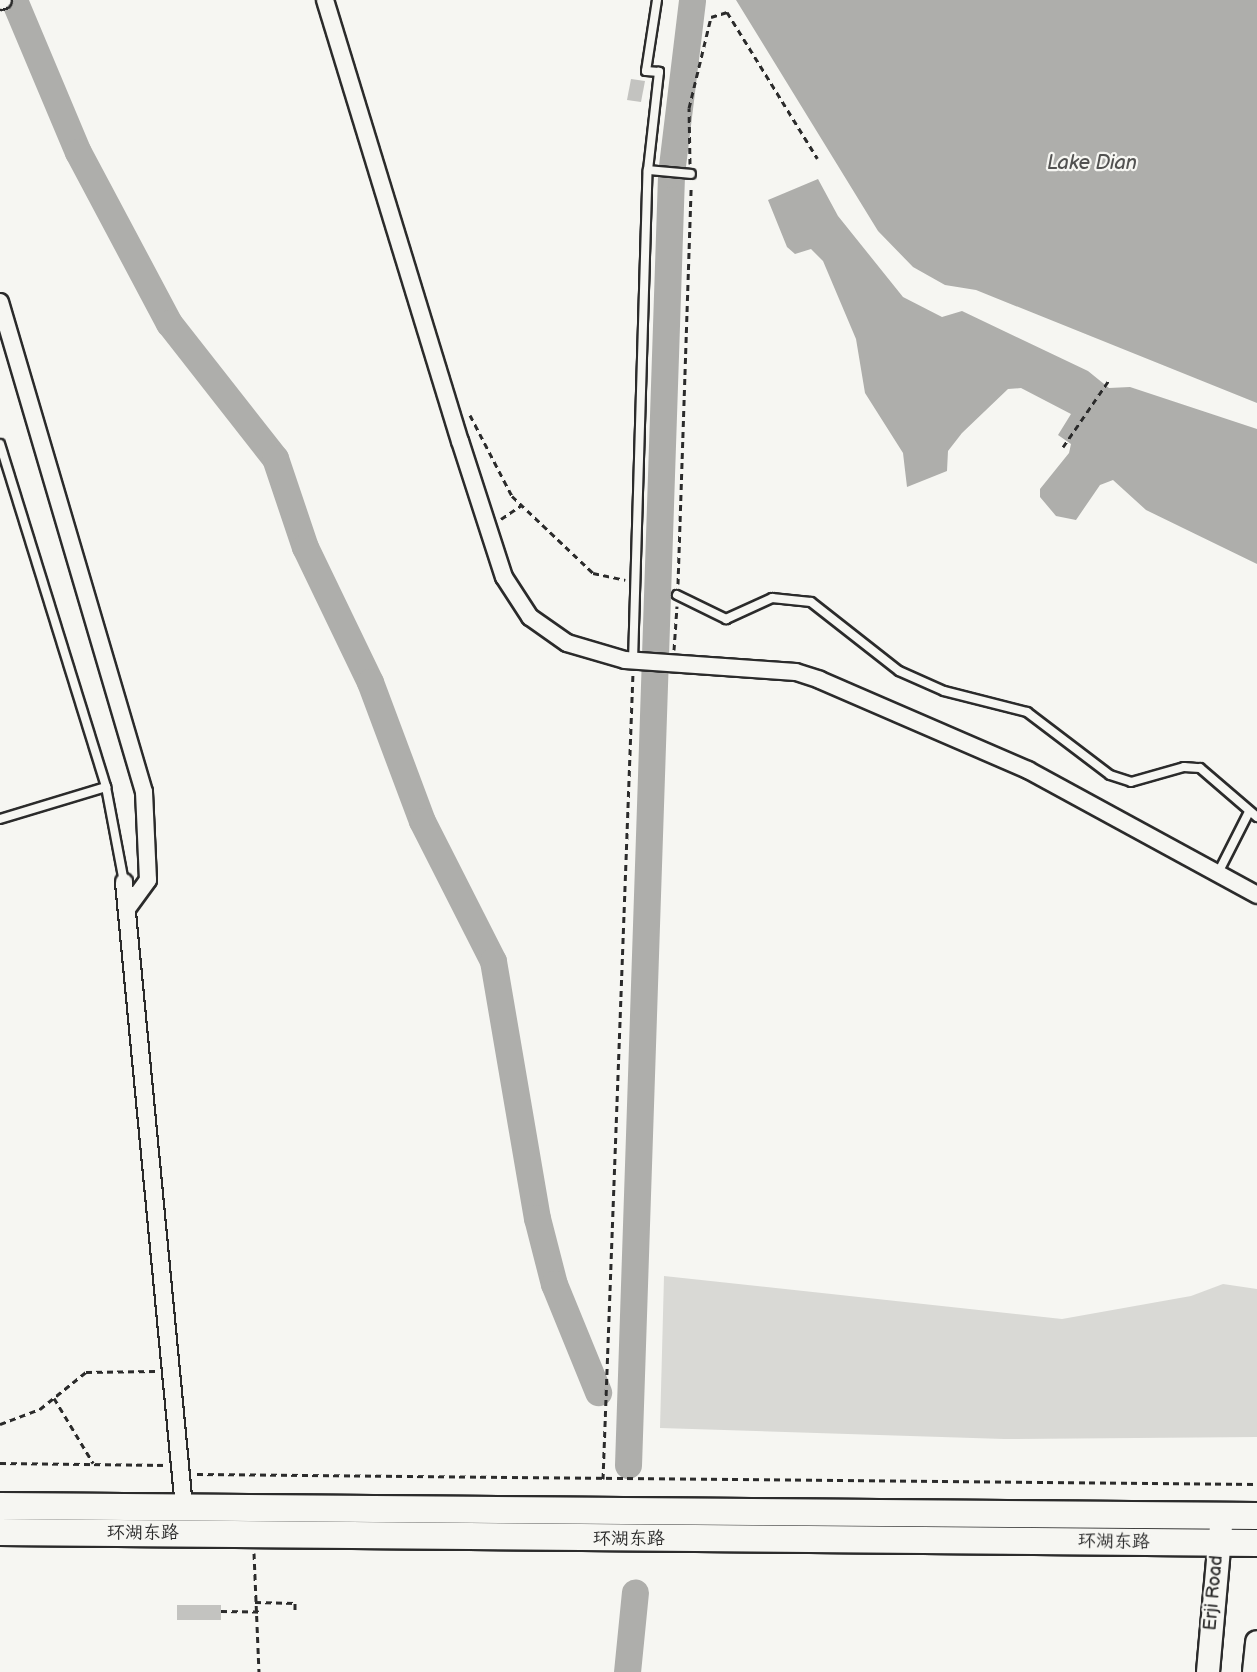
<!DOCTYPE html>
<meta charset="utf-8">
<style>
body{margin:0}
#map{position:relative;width:1257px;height:1672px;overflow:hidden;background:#f6f6f2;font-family:"Balsamiq Sans","LXGW WenKai TC",sans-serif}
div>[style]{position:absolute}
.green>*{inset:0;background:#d9d9d5}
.water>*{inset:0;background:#aeaeab}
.river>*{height:27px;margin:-13.5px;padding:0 13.5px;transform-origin:13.5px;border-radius:13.5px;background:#aeaeab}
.building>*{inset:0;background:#c3c3c0}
.path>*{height:3px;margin-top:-1.5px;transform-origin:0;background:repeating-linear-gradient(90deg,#2b2b2b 0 6px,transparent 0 10.5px)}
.roads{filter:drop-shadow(2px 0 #2b2b2b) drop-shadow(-2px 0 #2b2b2b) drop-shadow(0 2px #2b2b2b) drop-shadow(0 -2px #2b2b2b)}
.service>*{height:8px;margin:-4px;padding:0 4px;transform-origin:4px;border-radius:4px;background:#f6f6f2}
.minor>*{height:16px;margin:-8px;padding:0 8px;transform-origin:8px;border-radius:8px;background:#f6f6f2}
.secondary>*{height:22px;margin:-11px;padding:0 11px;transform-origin:11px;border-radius:11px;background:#f6f6f2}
.primary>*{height:26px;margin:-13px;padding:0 13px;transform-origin:13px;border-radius:13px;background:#f6f6f2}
span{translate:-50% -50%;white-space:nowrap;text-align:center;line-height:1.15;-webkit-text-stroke:4.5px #f6f6f2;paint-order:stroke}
.street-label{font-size:18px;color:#2b2b2b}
.water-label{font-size:20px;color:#525251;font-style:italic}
</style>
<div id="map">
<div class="green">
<i style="clip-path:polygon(664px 1276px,1062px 1319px,1191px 1296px,1223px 1284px,1257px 1289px,1257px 1437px,1004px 1439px,660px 1428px)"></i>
</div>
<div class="water">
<i style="clip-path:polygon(736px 0,1257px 0,1257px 403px,976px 290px,945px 285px,913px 267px,878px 231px)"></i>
<i style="clip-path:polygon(818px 179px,838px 216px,903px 297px,942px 317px,962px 311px,1088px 371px,1109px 388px,1130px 387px,1257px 429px,1257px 564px,1146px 510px,1113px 480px,1100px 485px,1076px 520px,1056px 516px,1040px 497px,1040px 489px,1069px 453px,1071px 444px,1058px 435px,1071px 414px,1021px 388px,1008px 389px,962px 433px,948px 451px,947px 471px,907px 487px,903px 453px,865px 393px,856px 339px,823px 261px,811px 249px,795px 254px,787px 247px,768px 200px)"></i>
</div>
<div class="river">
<i style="left:14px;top:0;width:165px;rotate:67.2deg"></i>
<i style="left:78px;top:152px;width:194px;rotate:62deg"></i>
<i style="left:169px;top:323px;width:172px;rotate:51.9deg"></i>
<i style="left:275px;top:458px;width:94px;rotate:71.4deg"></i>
<i style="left:305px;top:547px;width:150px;rotate:64.3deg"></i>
<i style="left:370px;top:682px;width:148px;rotate:69.5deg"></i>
<i style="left:422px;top:821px;width:157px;rotate:63.1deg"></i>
<i style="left:493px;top:961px;width:261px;rotate:80.3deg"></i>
<i style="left:537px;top:1218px;width:68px;rotate:75.6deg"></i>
<i style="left:554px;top:1284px;width:117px;rotate:67.8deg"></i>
<i style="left:628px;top:1465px;width:1292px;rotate:-88.09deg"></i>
<i style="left:671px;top:174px;width:175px;rotate:-83.1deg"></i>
<i style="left:627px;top:1672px;width:80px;rotate:-84.3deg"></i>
</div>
<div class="building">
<i style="clip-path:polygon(631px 79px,645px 81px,641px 102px,627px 100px)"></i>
<i style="clip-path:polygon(177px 1605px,221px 1605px,221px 1620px,177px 1620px)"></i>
</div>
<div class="path">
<i style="left:690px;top:164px;width:56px;rotate:-91deg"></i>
<i style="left:689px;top:108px;width:94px;rotate:-76.4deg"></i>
<i style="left:711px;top:17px;width:17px;rotate:-17deg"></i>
<i style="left:727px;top:12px;width:172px;rotate:58.3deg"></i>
<i style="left:470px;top:415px;width:91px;rotate:62.6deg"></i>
<i style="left:512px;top:496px;width:112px;rotate:43.5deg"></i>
<i style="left:593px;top:573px;width:33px;rotate:12deg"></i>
<i style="left:1063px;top:447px;width:81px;rotate:-55.5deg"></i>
<i style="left:501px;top:519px;width:25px;rotate:-34deg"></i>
<i style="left:678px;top:584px;width:398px;rotate:-88.1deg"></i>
<i style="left:674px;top:650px;width:44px;rotate:-86.1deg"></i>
<i style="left:54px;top:1398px;width:76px;rotate:59deg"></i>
<i style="left:0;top:1424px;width:43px;rotate:-20.6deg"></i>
<i style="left:40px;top:1409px;width:59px;rotate:-38.8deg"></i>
<i style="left:86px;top:1372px;width:69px;rotate:-0.8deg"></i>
<i style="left:0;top:1463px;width:167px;rotate:0.7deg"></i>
<i style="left:197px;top:1474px;width:1060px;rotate:0.54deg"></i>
<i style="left:603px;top:1479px;width:806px;rotate:-87.87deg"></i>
<i style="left:254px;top:1553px;width:119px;rotate:87.6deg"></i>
<i style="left:255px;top:1602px;width:40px;rotate:1.4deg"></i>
<i style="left:295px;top:1603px;width:10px;rotate:90deg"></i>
<i style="left:221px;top:1611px;width:39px;rotate:1deg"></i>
</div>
<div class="roads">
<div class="service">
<i style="left:648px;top:170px;width:43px;rotate:5.3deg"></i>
<i style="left:0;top:444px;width:359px;rotate:72.8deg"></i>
<i style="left:106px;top:787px;width:97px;rotate:79.3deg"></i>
<i style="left:677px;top:595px;width:55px;rotate:26.1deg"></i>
<i style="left:726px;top:619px;width:51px;rotate:-24.5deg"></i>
<i style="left:772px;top:598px;width:39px;rotate:6deg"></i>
<i style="left:811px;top:602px;width:112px;rotate:38.1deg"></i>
<i style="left:899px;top:671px;width:49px;rotate:24deg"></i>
<i style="left:944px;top:691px;width:86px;rotate:14.2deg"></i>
<i style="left:1027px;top:712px;width:104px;rotate:37.2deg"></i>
<i style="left:1110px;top:775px;width:22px;rotate:18deg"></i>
<i style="left:1131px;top:782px;width:55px;rotate:-15.8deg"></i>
<i style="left:1184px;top:767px;width:16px;rotate:4deg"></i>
<i style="left:1200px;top:768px;width:75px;rotate:40.7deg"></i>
<i style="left:633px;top:661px;width:491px;rotate:-88.3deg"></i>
<i style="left:648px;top:170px;width:99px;rotate:-83.6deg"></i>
<i style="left:659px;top:72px;width:13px;rotate:-176deg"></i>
<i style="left:646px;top:71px;width:72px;rotate:-81.2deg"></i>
<i style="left:0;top:819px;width:111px;rotate:-16.8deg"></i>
<i style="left:1218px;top:873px;width:68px;rotate:-63.1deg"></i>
</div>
<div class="minor">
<i style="left:325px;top:0;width:461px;rotate:73deg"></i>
<i style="left:460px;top:441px;width:143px;rotate:72.1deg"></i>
<i style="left:504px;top:577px;width:48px;rotate:57deg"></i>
<i style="left:530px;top:617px;width:45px;rotate:35.1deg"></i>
<i style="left:567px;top:643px;width:60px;rotate:16.3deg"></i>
<i style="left:625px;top:660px;width:171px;rotate:4deg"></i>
<i style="left:796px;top:672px;width:25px;rotate:18deg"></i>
<i style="left:820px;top:680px;width:227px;rotate:23.4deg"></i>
<i style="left:1028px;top:770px;width:261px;rotate:28.6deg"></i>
<i style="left:0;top:1px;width:3px;rotate:-18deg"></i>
<i style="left:0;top:302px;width:511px;rotate:73.62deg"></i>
<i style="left:144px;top:792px;width:88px;rotate:87.4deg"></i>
<i style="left:148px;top:880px;width:36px;rotate:126deg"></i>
<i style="left:124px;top:882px;width:628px;rotate:84.52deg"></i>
</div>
<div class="secondary">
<i style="left:1208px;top:1672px;width:158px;rotate:-84.9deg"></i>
<i style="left:1254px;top:1672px;width:30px;rotate:-84deg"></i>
</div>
<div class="primary">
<i style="left:0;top:1506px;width:1257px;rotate:0.46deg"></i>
<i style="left:0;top:1532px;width:1257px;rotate:0.5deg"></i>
</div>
</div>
<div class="street-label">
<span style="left:143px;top:1533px">环湖东路</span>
<span style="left:629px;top:1539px">环湖东路</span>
<span style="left:1114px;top:1542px;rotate:1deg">环湖东路</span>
<span style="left:1214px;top:1593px;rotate:-85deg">Erji Road</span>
</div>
<div class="water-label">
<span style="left:1092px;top:163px">Lake Dian</span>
</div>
</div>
